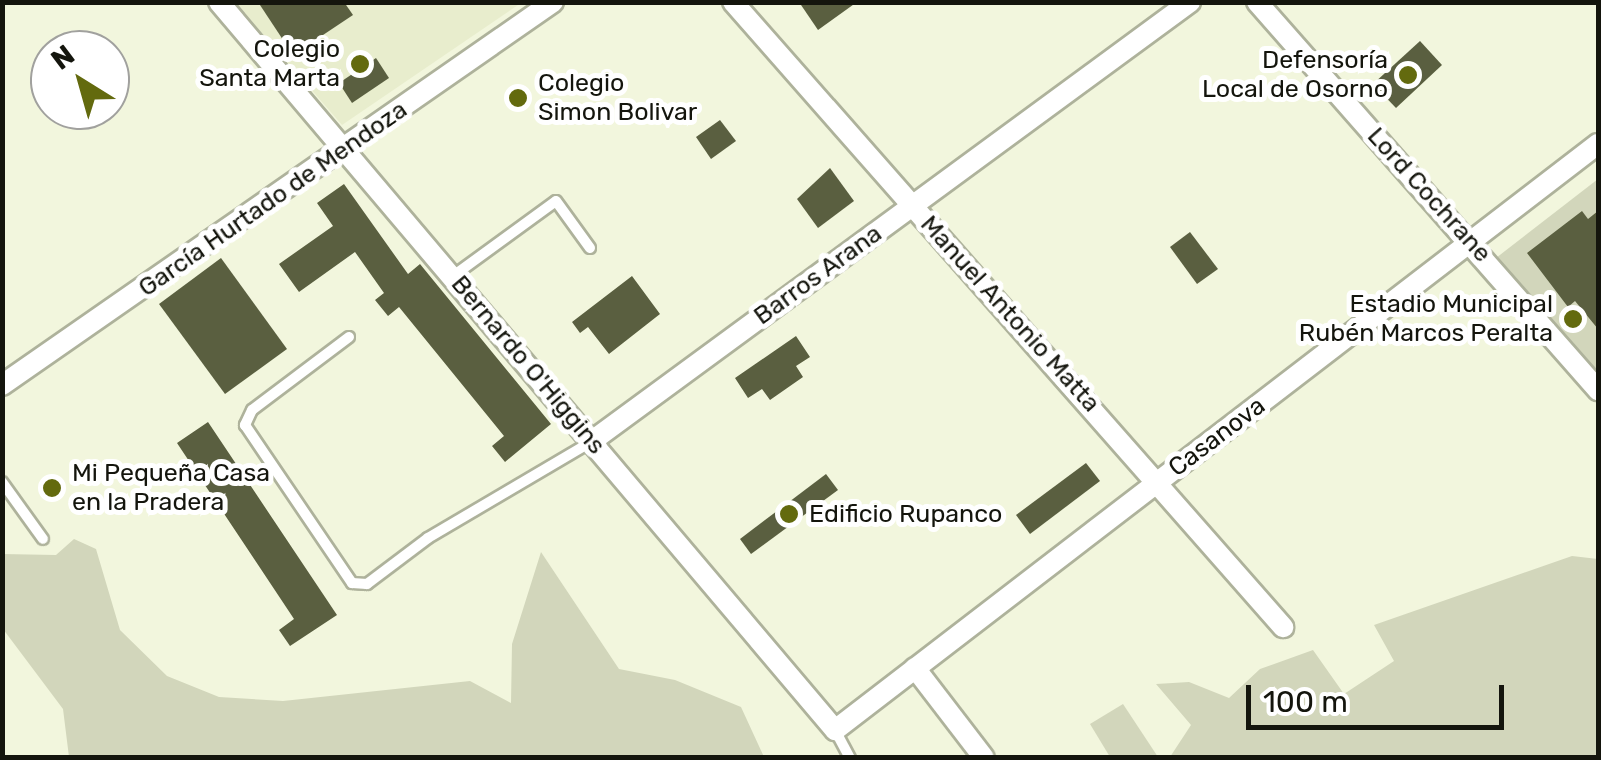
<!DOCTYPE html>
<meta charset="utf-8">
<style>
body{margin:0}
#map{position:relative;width:1601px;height:760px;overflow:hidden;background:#f2f6dd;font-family:Rubik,sans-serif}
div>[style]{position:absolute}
.built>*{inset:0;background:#e8edcd}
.green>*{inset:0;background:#d2d6bb}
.building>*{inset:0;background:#5a5f40}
.roads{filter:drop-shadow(2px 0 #aeb29b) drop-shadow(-2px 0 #aeb29b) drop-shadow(0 2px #aeb29b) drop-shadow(0 -2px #aeb29b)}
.service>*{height:10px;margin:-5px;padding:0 5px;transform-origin:5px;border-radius:5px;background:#fff}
.minor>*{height:20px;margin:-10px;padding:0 10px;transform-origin:10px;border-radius:10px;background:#fff}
.dots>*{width:28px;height:28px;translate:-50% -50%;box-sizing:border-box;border:5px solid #fff;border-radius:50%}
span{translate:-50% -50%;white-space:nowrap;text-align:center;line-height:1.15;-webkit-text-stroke:10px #fff;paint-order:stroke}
.poi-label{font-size:25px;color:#14150d}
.right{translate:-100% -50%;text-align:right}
.left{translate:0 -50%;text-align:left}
.street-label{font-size:25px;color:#14150d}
.frame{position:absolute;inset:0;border:5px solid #14150d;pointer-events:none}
.north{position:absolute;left:30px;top:30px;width:100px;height:100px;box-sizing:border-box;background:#fff;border:2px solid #a1a19e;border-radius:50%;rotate:323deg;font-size:28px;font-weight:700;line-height:40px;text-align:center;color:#14150d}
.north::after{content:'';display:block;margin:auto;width:35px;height:45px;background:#636a0e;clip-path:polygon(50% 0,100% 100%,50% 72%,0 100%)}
.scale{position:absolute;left:1246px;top:685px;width:258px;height:45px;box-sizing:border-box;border:5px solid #14150d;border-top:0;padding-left:12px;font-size:30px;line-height:35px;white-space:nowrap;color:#14150d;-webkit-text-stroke:8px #fff;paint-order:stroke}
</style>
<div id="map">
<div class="built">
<i style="clip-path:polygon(236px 3px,521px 3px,342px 125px)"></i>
</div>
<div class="green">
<i style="clip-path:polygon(1598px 179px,1598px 380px,1496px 258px)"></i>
<i style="clip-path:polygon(74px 539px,96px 549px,120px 630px,167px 676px,219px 697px,283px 701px,470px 681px,511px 703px,512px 644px,541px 552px,619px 669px,675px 680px,741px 707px,764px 757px,69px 757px,63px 709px,3px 629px,2px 554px,56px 555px)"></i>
<i style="clip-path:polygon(1572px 556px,1598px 559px,1598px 757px,1170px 757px,1191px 725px,1156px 684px,1189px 682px,1229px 698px,1260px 669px,1313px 650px,1344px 694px,1394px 661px,1374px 625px)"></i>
<i style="clip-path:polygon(1123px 704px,1158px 757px,1110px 757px,1090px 724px)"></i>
</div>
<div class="building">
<i style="clip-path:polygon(258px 2px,344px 2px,353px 15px,293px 55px)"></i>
<i style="clip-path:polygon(799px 2px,857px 2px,818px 30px)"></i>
<i style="clip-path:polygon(1420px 41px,1442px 65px,1396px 108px,1373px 84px)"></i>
<i style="clip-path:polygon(376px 58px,389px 78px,352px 103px,339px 83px)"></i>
<i style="clip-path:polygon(720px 120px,736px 141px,711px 159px,696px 137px)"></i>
<i style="clip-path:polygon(830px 168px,854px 201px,818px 228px,797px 199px)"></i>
<i style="clip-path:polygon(344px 184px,408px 274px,420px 264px,551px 424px,505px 462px,492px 446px,504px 436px,399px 307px,388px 316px,375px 300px,384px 293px,355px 252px,299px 292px,279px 264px,333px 226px,317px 203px)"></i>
<i style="clip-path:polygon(1582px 211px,1588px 219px,1598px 211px,1598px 329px,1575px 301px,1568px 307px,1527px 253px)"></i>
<i style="clip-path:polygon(1190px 232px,1218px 269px,1197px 284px,1170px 247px)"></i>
<i style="clip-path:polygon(221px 258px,287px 349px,225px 394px,159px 304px)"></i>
<i style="clip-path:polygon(632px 276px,660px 314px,609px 354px,588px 327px,580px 333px,572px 322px)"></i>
<i style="clip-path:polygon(796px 336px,810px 357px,796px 366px,803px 377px,770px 400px,762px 389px,748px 398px,735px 378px)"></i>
<i style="clip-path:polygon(208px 422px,337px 615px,290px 646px,279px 630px,294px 619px,177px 443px)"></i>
<i style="clip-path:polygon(1086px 463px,1100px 481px,1030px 534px,1016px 515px)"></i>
<i style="clip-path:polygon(826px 474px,838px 490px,751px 554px,740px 539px)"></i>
</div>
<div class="roads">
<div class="service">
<i style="left:453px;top:276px;width:127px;rotate:-36.1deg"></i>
<i style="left:556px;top:201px;width:58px;rotate:54.1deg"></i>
<i style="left:349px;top:337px;width:121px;rotate:143deg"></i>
<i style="left:252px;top:410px;width:17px;rotate:115deg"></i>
<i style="left:245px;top:425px;width:191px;rotate:55.9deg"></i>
<i style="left:352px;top:583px;width:15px;rotate:4deg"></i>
<i style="left:367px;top:584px;width:76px;rotate:-37deg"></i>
<i style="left:428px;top:538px;width:189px;rotate:-30.5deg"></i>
<i style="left:2px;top:482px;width:70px;rotate:54.3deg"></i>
<i style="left:835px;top:730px;width:32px;rotate:62deg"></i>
</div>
<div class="minor">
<i style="left:219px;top:2px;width:954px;rotate:49.76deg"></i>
<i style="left:835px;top:730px;width:962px;rotate:-37.53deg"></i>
<i style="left:733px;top:2px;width:833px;rotate:48.65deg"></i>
<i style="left:1257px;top:2px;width:517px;rotate:48.69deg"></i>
<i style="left:2px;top:385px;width:671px;rotate:-34.8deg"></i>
<i style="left:592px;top:441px;width:742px;rotate:-36.28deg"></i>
<i style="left:915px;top:668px;width:113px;rotate:52.5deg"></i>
</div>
</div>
<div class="dots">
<i style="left:360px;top:64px;background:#636a0e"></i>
<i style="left:1408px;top:75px;background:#636a0e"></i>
<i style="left:518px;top:98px;background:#636a0e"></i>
<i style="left:1573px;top:319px;background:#636a0e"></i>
<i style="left:52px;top:488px;background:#636a0e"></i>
<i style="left:789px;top:514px;background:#636a0e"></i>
</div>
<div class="poi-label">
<span class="right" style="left:340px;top:64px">Colegio<br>Santa Marta</span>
<span class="right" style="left:1388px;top:75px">Defensoría<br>Local de Osorno</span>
<span class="left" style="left:538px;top:98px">Colegio<br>Simon Bolivar</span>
<span class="right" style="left:1553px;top:319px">Estadio Municipal<br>Rubén Marcos Peralta</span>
<span class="left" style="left:72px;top:488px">Mi Pequeña Casa<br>en la Pradera</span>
<span class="left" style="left:809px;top:514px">Edificio Rupanco</span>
</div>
<div class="street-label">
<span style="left:1429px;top:195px;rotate:48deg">Lord Cochrane</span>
<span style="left:273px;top:199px;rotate:-35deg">García Hurtado de Mendoza</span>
<span style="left:818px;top:275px;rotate:-36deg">Barros Arana</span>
<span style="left:1010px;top:314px;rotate:48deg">Manuel Antonio Matta</span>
<span style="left:528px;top:365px;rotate:50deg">Bernardo O'Higgins</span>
<span style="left:1217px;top:437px;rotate:-37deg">Casanova</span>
</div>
<div class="frame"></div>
<div class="north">N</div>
<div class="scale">100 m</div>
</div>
